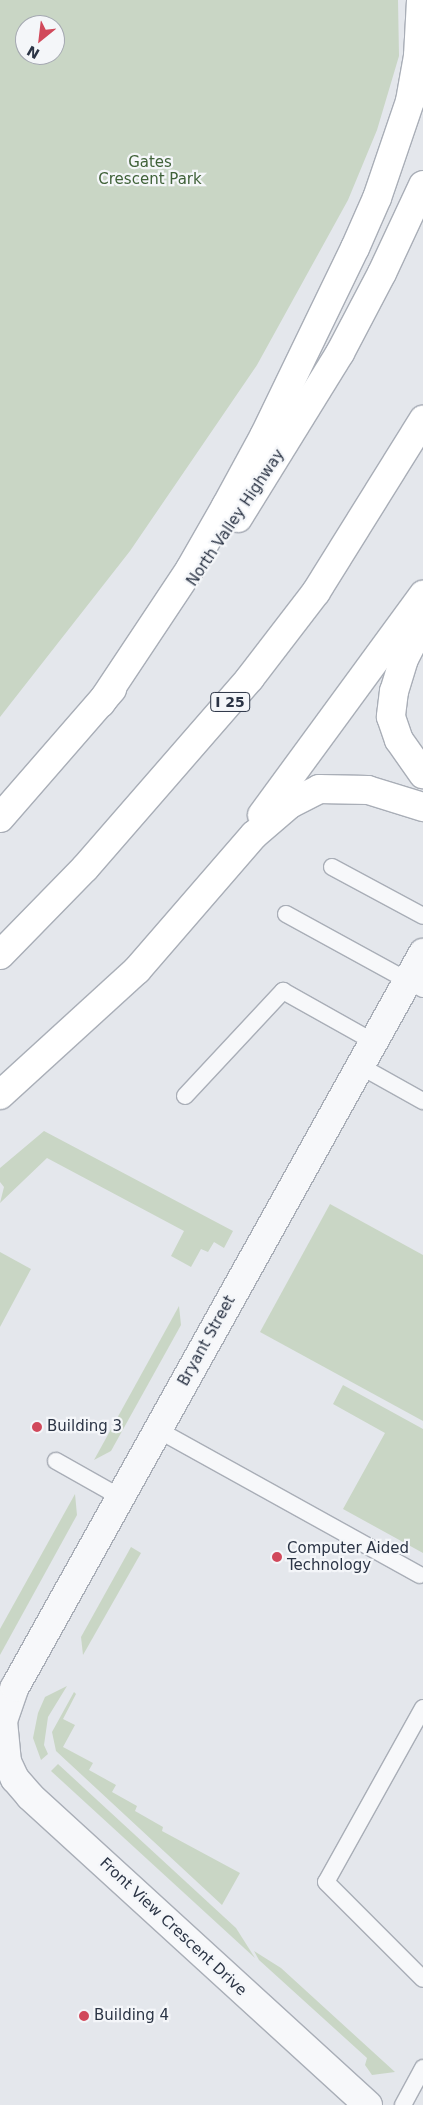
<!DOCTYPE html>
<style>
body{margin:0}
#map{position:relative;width:423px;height:2105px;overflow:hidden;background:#e4e7ec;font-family:"DejaVu Sans",sans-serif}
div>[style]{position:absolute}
.green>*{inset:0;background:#c9d6c5}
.roads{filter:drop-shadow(1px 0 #a9aeb7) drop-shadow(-1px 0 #a9aeb7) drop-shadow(0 1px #a9aeb7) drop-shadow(0 -1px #a9aeb7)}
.lane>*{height:16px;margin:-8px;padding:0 8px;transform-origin:8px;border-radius:8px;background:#f7f8fa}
.street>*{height:28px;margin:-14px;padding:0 14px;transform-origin:14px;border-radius:14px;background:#f7f8fa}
.highway>*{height:28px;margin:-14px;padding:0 14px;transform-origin:14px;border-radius:14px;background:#fff}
.dots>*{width:14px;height:14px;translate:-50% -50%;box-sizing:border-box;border:2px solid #f4f6f9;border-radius:50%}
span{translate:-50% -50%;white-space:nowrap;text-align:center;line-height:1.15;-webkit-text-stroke:4.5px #f4f6f9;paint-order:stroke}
.shield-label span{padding:1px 4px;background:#f4f6f9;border:1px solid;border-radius:4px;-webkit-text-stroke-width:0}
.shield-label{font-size:14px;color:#2b3445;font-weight:700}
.park-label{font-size:15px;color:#3f6138}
.street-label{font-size:15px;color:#2b3445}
.poi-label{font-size:15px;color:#2b3445}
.left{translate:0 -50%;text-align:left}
.north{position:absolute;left:15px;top:15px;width:50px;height:50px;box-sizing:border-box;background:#f4f6f9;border:1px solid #a4a8b1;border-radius:50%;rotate:209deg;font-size:14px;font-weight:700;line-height:20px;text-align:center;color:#2b3445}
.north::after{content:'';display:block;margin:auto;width:18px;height:22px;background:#d1495b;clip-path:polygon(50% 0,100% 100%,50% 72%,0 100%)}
</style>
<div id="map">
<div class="green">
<i style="clip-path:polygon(evenodd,0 0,398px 0,399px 56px,377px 130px,348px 200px,257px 365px,130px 551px,0 717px,0 0,25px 25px,55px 25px,55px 55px,25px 55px,25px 25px)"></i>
<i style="clip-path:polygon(44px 1131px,233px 1231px,224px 1248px,214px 1242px,208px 1252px,201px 1249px,191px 1267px,171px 1256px,184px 1231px,47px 1158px,0 1203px,4px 1187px,0 1182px,0 1168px)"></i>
<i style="clip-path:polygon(330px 1204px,423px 1255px,423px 1421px,260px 1332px)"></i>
<i style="clip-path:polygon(0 1252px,31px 1269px,0 1327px)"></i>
<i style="clip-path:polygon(179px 1306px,181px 1325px,111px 1451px,94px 1460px)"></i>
<i style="clip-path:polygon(343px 1385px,423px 1429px,423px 1553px,343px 1509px,385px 1433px,333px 1404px)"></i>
<i style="clip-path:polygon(75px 1494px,77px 1515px,0 1655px,0 1629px)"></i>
<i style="clip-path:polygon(131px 1547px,141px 1553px,83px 1655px,81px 1637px)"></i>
<i style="clip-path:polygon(67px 1686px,48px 1717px,44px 1745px,48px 1754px,41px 1760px,33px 1738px,38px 1713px,45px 1697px)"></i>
<i style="clip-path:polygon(74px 1692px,76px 1694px,63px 1719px,75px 1725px,63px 1747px,93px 1763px,89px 1770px,116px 1785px,112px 1792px,137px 1806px,135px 1811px,163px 1827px,162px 1831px,240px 1873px,222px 1905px,56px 1751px,52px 1732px)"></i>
<i style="clip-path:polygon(58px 1764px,236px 1928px,255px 1958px,51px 1771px)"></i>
<i style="clip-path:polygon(254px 1951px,281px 1968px,395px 2072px,372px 2075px,365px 2065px,367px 2058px,259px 1960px)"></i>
</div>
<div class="roads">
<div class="lane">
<i style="left:332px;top:867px;width:103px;rotate:28.3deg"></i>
<i style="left:286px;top:914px;width:156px;rotate:28.7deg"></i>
<i style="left:360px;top:1066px;width:72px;rotate:29.1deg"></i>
<i style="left:185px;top:1096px;width:144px;rotate:-47deg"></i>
<i style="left:283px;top:991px;width:104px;rotate:29.3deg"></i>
<i style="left:158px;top:1430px;width:299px;rotate:29deg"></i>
<i style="left:56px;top:1461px;width:73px;rotate:29.4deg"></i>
<i style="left:423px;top:1708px;width:199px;rotate:119.1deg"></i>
<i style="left:326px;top:1882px;width:137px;rotate:45deg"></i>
<i style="left:403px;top:2105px;width:42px;rotate:-61.6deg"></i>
</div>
<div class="street">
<i style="left:368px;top:2105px;width:458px;rotate:-137.6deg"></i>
<i style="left:30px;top:1796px;width:23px;rotate:-131deg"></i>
<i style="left:15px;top:1779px;width:19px;rotate:-115deg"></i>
<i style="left:7px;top:1762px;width:41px;rotate:-95.6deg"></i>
<i style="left:3px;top:1721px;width:36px;rotate:-71deg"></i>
<i style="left:15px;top:1687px;width:840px;rotate:-60.93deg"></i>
</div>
<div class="highway">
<i style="left:238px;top:518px;width:194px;rotate:-58.3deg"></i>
<i style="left:340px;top:353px;width:90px;rotate:-62.3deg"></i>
<i style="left:382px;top:273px;width:97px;rotate:-65deg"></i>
<i style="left:423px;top:622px;width:42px;rotate:117.2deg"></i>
<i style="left:404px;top:659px;width:34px;rotate:107deg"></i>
<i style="left:394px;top:691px;width:26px;rotate:97deg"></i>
<i style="left:391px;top:717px;width:24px;rotate:71deg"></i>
<i style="left:399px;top:740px;width:42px;rotate:54.8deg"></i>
<i style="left:101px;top:703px;width:161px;rotate:-56.4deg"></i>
<i style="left:190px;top:569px;width:73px;rotate:-60.3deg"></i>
<i style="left:226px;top:506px;width:80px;rotate:-61.5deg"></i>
<i style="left:264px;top:436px;width:209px;rotate:-64.2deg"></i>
<i style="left:355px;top:248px;width:55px;rotate:-66.3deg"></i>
<i style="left:377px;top:198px;width:102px;rotate:-71.2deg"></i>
<i style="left:410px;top:101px;width:46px;rotate:-79.9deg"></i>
<i style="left:418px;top:56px;width:56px;rotate:-86.9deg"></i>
<i style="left:262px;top:815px;width:273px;rotate:-53.8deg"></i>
<i style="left:0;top:818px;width:171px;rotate:-49deg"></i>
<i style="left:0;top:955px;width:122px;rotate:-45.7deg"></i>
<i style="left:85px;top:868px;width:252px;rotate:-49deg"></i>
<i style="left:250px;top:678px;width:108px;rotate:-52.5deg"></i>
<i style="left:316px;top:592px;width:203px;rotate:-58.1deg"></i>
<i style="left:0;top:1095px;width:185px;rotate:-42.4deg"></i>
<i style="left:137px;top:970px;width:179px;rotate:-49.1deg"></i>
<i style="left:254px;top:835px;width:48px;rotate:-40.7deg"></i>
<i style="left:290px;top:804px;width:33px;rotate:-27deg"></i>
<i style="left:319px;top:789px;width:49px;rotate:1.2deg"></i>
<i style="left:368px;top:790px;width:58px;rotate:17.2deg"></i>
</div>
</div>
<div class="dots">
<i style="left:37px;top:1427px;background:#d1495b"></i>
<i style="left:277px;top:1557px;background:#d1495b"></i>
<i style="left:84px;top:2016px;background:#d1495b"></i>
</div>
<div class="shield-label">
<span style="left:230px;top:702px">I 25</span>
</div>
<div class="park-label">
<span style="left:150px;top:171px">Gates<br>Crescent Park</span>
</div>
<div class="street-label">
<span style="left:236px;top:518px;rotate:-56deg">North Valley Highway</span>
<span style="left:207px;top:1341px;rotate:-61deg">Bryant Street</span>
<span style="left:173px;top:1927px;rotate:43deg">Front View Crescent Drive</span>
</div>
<div class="poi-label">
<span class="left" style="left:47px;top:1427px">Building 3</span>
<span class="left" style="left:287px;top:1557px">Computer Aided<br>Technology</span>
<span class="left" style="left:94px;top:2016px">Building 4</span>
</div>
<div class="north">N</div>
</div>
